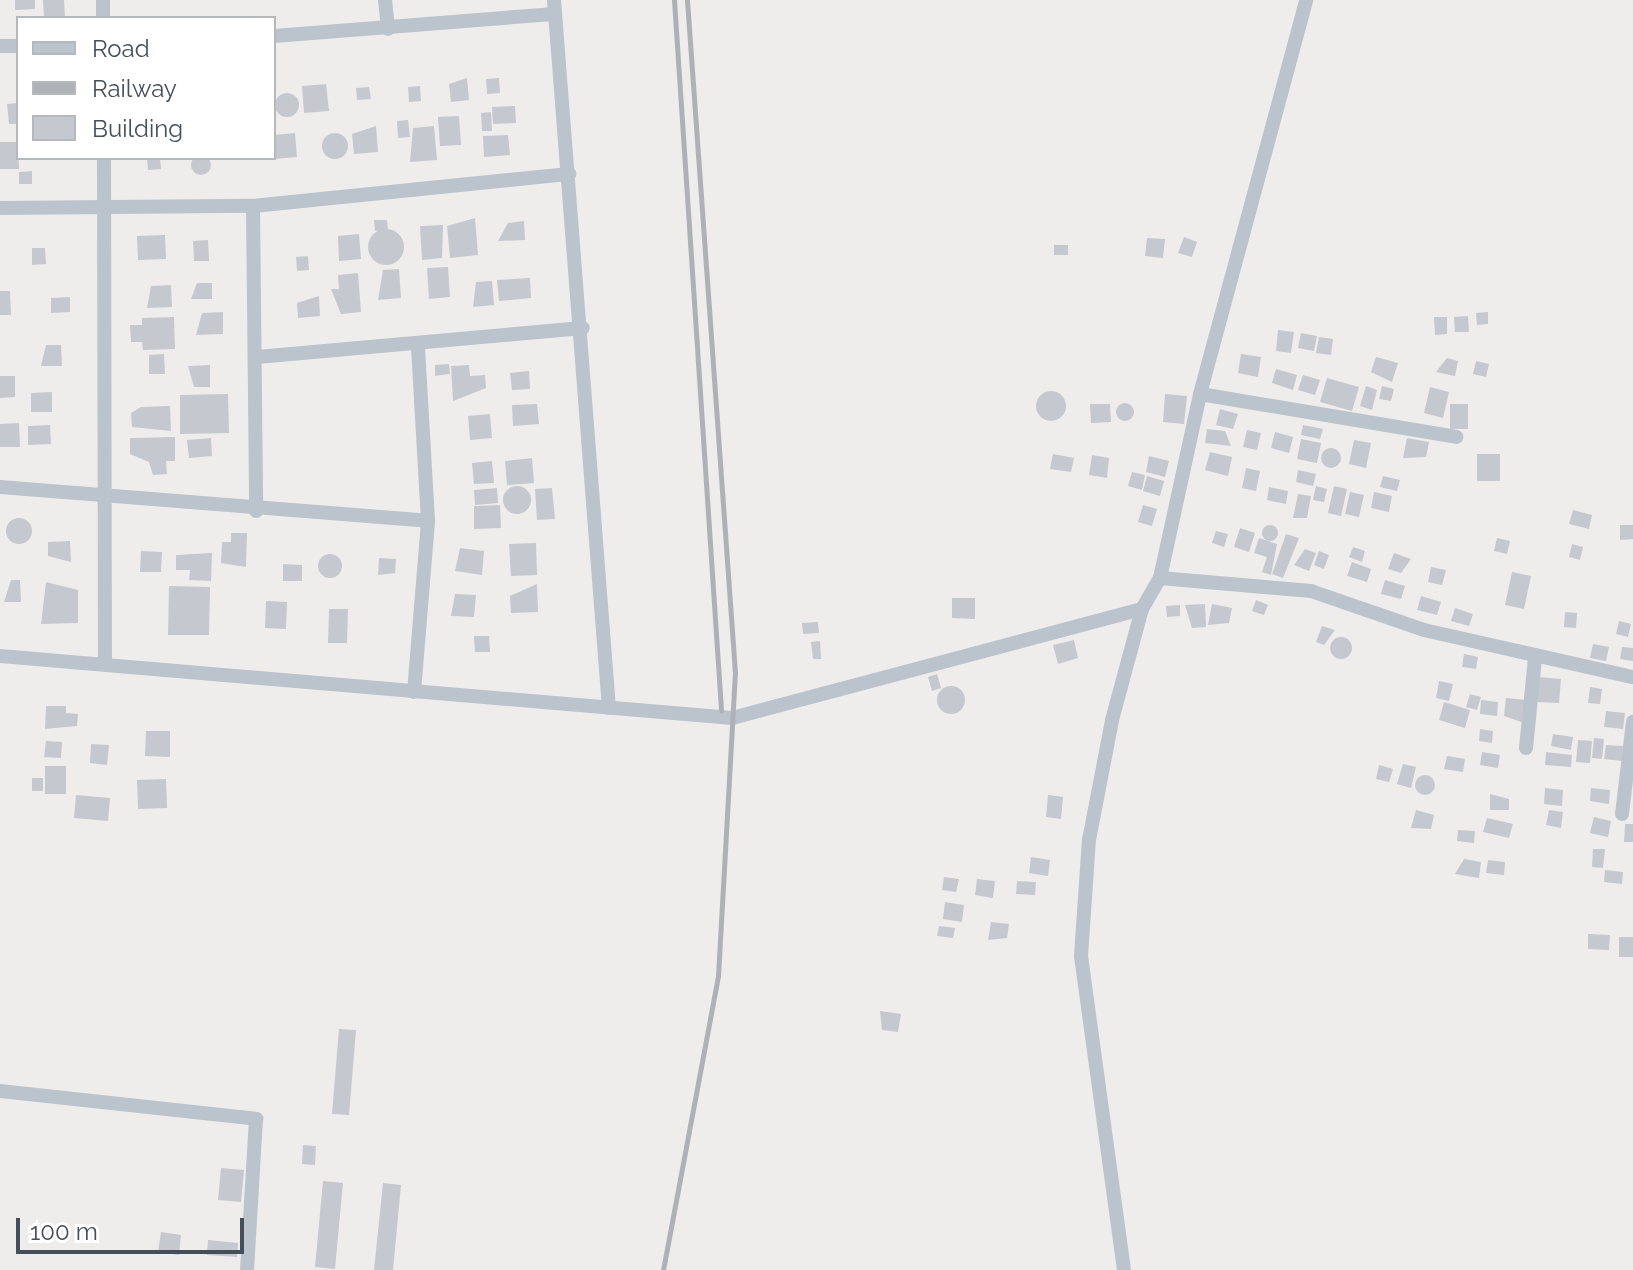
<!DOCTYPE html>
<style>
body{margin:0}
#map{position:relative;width:1633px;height:1270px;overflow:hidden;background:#efecec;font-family:Raleway,sans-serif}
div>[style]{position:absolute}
.building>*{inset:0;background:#c6c8cf}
.round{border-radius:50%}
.street>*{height:14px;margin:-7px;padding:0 7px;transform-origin:7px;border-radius:7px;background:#bbc4cc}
.rail>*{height:5px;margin:-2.5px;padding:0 2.5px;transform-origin:2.5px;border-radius:2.5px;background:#aeb2b7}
span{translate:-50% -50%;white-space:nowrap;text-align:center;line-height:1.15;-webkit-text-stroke:6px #fff;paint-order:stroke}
.legend{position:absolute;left:16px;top:16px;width:260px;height:144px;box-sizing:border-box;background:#fff;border:2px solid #b5b9bd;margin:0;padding:10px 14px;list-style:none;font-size:24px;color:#454f5a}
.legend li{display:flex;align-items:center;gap:16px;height:40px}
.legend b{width:40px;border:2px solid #b5b9bd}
.scale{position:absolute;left:16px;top:1218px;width:228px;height:36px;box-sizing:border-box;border:4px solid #454f5a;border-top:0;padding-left:10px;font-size:24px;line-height:28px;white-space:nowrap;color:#454f5a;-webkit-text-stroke:6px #fff;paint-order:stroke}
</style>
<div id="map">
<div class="building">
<i style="clip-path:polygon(15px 0,35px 0,35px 9px,15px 10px)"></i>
<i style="clip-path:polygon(43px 0,64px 0,65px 18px,44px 18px)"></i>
<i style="clip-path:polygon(467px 78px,469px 100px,451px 102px,449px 84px)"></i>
<i style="clip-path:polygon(499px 78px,500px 93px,487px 94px,486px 79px)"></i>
<i style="clip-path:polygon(326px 84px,329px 111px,304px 113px,302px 86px)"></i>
<i style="clip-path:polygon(420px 86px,421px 101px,409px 102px,408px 87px)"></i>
<i style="clip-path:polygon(369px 87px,371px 99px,357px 100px,356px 88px)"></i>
<i class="round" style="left:275px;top:93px;width:24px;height:24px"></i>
<i style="clip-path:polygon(18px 103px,18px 124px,9px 124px,7px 104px)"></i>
<i style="clip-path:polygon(515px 106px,516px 123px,493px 124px,492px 107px)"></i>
<i style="clip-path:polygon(491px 112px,492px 131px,482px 131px,481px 113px)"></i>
<i style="clip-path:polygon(459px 116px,461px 145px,440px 146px,438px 117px)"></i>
<i style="clip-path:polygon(408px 120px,410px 137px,398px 138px,397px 121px)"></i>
<i style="clip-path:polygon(376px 126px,378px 152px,354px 154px,352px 134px)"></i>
<i style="clip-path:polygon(434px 126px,437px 160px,410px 162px,413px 128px)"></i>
<i class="round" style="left:322px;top:133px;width:26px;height:26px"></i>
<i style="clip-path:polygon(295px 133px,297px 157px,274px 159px,274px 135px)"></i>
<i style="clip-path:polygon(508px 135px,510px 155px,484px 157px,483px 136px)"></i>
<i style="clip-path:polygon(0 142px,18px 142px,19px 169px,0 169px)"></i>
<i class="round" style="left:191px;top:155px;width:20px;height:20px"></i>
<i style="clip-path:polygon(147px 158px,160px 158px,161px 169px,148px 170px)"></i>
<i style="clip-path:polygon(32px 171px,32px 184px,19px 184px,19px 172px)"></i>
<i style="clip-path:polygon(475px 218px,478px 255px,450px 258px,447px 226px)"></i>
<i style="clip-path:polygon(374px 220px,387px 220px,388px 230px,375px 231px)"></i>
<i style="clip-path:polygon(524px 221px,525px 240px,498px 241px,508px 223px)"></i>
<i style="clip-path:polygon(443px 225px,442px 258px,422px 260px,420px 226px)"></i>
<i class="round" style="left:368px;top:229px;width:36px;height:36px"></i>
<i style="clip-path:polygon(359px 234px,361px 259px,339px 261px,338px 236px)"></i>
<i style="clip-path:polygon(165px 235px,166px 259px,138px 260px,137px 236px)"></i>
<i style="clip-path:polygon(1184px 237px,1197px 242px,1192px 257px,1178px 253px)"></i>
<i style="clip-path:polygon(1147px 238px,1165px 239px,1163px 258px,1145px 256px)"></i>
<i style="clip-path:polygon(208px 240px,209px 261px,194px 261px,193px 241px)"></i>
<i style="clip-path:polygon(1054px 245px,1068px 245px,1068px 255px,1054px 255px)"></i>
<i style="clip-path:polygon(32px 248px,45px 248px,46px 264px,32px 265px)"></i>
<i style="clip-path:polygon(308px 256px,309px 270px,297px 271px,296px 257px)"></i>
<i style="clip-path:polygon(448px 267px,450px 297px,429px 299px,427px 268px)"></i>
<i style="clip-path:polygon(399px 269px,401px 298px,378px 300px,383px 270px)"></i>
<i style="clip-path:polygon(358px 273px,361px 312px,341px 314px,331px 289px,339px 289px,338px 275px)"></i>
<i style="clip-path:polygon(530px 278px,531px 298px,499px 301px,497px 280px)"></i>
<i style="clip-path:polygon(492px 281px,494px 305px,473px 307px,476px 282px)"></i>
<i style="clip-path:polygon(197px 283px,212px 283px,212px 299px,191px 299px)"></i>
<i style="clip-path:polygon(171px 285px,172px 307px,147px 308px,151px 286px)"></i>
<i style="clip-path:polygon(0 291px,10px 291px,11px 315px,0 315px)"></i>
<i style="clip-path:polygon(319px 296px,320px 316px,298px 318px,297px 303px)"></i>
<i style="clip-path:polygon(70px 297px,70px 312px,51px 313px,51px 298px)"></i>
<i style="clip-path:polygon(223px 312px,223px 334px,196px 335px,202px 313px)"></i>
<i style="clip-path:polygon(1488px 312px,1488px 324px,1477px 325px,1476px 313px)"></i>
<i style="clip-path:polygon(1468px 316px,1469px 332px,1455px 332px,1454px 317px)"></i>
<i style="clip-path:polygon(174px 317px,175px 349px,143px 350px,142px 342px,131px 342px,130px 325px,142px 325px,142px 318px)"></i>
<i style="clip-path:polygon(1434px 317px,1447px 317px,1447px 334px,1435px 335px)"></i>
<i style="clip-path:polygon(1278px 330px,1294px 332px,1291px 353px,1276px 351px)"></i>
<i style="clip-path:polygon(1301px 333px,1317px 336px,1314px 351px,1298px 348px)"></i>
<i style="clip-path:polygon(1319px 337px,1333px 339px,1331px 355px,1316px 353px)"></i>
<i style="clip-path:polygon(46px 345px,61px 345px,62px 366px,41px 366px)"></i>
<i style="clip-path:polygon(164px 354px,165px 374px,149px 374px,149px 355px)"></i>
<i style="clip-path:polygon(1241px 354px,1261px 357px,1258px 377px,1238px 373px)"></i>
<i style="clip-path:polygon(1376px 357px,1398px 363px,1392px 382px,1371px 372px)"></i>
<i style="clip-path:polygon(1447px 358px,1458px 361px,1455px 376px,1436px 372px)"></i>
<i style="clip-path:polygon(1476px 361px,1489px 364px,1486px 377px,1473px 374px)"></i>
<i style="clip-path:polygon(449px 364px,450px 374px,435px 376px,435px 365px)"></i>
<i style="clip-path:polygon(210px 365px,210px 387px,194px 387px,188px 366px)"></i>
<i style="clip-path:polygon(469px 365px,470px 376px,485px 375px,486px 388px,453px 401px,451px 366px)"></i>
<i style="clip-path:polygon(1276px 369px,1297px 375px,1293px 390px,1272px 383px)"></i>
<i style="clip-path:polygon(529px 371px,530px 389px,512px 390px,510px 373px)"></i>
<i style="clip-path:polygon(1303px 375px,1320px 380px,1315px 395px,1298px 390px)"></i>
<i style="clip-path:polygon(0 376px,15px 376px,15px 397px,0 398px)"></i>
<i style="clip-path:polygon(1327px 378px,1359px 387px,1352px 411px,1320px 402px)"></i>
<i style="clip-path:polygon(1366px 386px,1377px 390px,1372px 410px,1360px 406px)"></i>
<i style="clip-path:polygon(1382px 386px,1394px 389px,1391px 401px,1379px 399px)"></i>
<i style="clip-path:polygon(1430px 387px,1449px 392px,1443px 418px,1424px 413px)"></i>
<i class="round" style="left:1036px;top:391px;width:30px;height:30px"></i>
<i style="clip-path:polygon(52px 392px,52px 412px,31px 412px,31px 393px)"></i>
<i style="clip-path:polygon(228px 394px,229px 433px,180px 434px,180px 395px)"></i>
<i style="clip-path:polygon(1165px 394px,1187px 396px,1184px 424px,1163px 422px)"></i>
<i class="round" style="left:1116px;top:403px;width:18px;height:18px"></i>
<i style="clip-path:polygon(537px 404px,539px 424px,513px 426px,512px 405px)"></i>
<i style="clip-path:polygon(1090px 404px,1110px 404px,1111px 422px,1091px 423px)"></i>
<i style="clip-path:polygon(1450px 404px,1468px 404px,1468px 429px,1450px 429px)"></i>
<i style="clip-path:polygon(170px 406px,171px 431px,132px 427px,131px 413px,141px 407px)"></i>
<i style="clip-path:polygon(1220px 409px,1238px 414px,1233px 429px,1216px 425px)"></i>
<i style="clip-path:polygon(490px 414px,492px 438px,470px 440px,468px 416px)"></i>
<i style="clip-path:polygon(19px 423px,20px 447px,0 447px,0 424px)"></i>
<i style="clip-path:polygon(50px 425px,51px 444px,28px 445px,28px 426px)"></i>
<i style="clip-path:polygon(1303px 425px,1323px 429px,1320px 439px,1301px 435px)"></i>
<i style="clip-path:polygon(1207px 429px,1225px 431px,1231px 446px,1205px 443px)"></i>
<i style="clip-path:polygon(1247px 430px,1261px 433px,1257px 450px,1243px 447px)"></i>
<i style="clip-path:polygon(1275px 432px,1293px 437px,1289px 453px,1271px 448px)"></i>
<i style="clip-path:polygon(175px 437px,175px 461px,166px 461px,167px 474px,153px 475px,149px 462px,130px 454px,130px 438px)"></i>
<i style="clip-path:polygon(211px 438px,212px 456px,189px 458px,187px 440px)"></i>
<i style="clip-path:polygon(1407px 438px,1429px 442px,1426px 457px,1403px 458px)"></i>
<i style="clip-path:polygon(1301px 439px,1321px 443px,1317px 463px,1297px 459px)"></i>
<i style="clip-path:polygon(1354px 440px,1371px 443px,1366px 468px,1349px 464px)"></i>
<i class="round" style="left:1321px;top:448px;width:20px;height:20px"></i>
<i style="clip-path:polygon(1210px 452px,1232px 457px,1228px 476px,1205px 470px)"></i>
<i style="clip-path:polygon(1053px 454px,1074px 458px,1071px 472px,1050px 469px)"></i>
<i style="clip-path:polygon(1477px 454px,1500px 454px,1500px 481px,1477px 481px)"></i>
<i style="clip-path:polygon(1092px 455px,1109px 458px,1107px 478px,1089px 475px)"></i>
<i style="clip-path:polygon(1149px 456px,1169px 461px,1165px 477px,1146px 472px)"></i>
<i style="clip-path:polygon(532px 458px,534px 483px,507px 485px,505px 461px)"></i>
<i style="clip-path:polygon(492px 461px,494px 483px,474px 484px,472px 463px)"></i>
<i style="clip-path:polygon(1246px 468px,1260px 471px,1256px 491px,1242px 488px)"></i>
<i style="clip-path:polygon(1298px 470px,1316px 474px,1313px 486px,1296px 482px)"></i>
<i style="clip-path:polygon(1132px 472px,1145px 475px,1142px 490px,1128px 486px)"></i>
<i style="clip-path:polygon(1147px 476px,1164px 481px,1160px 496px,1143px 491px)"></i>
<i style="clip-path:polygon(1383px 476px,1400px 480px,1397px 491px,1380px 487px)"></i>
<i class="round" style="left:503px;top:486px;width:28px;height:28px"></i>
<i style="clip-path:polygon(1316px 486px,1327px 489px,1324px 502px,1313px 500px)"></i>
<i style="clip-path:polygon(1334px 486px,1347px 489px,1341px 516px,1328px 513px)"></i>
<i style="clip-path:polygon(1269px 487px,1288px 491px,1286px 504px,1267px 500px)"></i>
<i style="clip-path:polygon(497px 488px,498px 503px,475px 505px,474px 490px)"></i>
<i style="clip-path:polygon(552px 488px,555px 519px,537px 520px,535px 489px)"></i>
<i style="clip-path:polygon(1350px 492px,1364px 495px,1359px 517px,1345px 514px)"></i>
<i style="clip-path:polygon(1374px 492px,1392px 496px,1389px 512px,1371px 508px)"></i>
<i style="clip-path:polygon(1298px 494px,1311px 496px,1307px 518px,1293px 518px)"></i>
<i style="clip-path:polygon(500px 505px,501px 528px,474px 529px,474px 506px)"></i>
<i style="clip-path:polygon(1143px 505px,1157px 509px,1152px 526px,1138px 522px)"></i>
<i style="clip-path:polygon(1573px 510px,1592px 515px,1589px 529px,1569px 524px)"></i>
<i class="round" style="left:6px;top:518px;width:26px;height:26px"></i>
<i class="round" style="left:1262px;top:525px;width:16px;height:16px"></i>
<i style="clip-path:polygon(1620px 525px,1633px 525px,1633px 539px,1620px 540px)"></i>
<i style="clip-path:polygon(1240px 528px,1255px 533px,1249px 552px,1234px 547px)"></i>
<i style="clip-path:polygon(1216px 531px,1228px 534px,1224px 547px,1212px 543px)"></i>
<i style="clip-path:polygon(231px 533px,247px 533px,246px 567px,221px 563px,222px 542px,231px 542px)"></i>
<i style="clip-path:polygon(1286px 534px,1299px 538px,1283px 578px,1272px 574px)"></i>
<i style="clip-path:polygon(1259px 538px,1277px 544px,1271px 575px,1262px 572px,1267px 557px,1254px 553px)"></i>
<i style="clip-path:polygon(1497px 538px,1510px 541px,1507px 554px,1494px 551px)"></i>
<i style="clip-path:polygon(70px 541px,71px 562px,48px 556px,48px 542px)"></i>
<i style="clip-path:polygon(536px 543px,537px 575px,511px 576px,509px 544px)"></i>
<i style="clip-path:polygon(1572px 544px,1583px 547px,1580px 560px,1569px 557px)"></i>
<i style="clip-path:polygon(1353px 547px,1365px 551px,1362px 562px,1349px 557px)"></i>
<i style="clip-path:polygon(460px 548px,484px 551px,482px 575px,455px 571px)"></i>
<i style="clip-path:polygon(1305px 549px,1316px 553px,1309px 571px,1294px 565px)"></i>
<i style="clip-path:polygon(141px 551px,162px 552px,161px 572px,140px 572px)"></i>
<i style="clip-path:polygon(1319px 551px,1329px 555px,1324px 569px,1314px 565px)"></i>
<i style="clip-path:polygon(212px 553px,211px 581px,189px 580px,190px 570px,176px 570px,176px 555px)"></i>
<i style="clip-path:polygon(1394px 553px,1411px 559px,1401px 573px,1388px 569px)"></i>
<i class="round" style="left:318px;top:554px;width:24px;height:24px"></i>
<i style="clip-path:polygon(379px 558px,396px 559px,395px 573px,378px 575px)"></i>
<i style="clip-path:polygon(1352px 562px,1371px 569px,1367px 582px,1347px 576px)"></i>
<i style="clip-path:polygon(283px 564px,302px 565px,302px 581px,283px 581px)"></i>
<i style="clip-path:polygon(1431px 567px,1446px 570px,1442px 585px,1428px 582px)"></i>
<i style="clip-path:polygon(1512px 572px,1531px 576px,1524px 609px,1505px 605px)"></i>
<i style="clip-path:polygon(11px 580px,20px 580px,21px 602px,4px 602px)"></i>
<i style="clip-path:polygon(1385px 580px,1405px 586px,1401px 599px,1381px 594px)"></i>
<i style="clip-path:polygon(46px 582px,78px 590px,78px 623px,41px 624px)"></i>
<i style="clip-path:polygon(537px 584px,538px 612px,511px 613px,510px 596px)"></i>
<i style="clip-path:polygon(169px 586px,210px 587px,209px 635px,168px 635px)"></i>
<i style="clip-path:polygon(455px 594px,476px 595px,474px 617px,451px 616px)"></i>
<i style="clip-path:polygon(1421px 596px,1441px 602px,1437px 615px,1417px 610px)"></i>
<i style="clip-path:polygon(952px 598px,975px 598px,975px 619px,952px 618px)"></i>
<i style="clip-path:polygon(1256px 600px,1268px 605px,1264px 615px,1252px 611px)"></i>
<i style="clip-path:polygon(266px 601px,287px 602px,286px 629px,265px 628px)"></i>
<i style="clip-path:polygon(1205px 604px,1206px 627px,1192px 628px,1185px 605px)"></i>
<i style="clip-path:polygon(1212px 604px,1232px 608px,1229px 623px,1208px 625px)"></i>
<i style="clip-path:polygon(1180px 605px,1180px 616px,1167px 617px,1166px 606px)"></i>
<i style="clip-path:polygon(1455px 608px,1473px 614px,1469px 626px,1451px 621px)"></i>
<i style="clip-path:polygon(329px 609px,348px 609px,347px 643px,328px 643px)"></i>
<i style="clip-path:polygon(1565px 612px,1577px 613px,1576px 628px,1564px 627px)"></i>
<i style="clip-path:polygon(1619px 621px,1631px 624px,1628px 637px,1616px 634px)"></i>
<i style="clip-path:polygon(818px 622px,819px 633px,803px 634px,802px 623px)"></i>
<i style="clip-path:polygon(1322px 626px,1335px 630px,1324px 645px,1316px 642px)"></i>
<i style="clip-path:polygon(474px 636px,489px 636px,490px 652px,475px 652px)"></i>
<i class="round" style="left:1330px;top:637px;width:22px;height:22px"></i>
<i style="clip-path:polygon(1074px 640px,1078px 658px,1058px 664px,1053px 645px)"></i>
<i style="clip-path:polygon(820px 641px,821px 659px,813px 659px,811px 642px)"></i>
<i style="clip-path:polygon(1593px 644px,1609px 647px,1606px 661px,1590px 658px)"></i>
<i style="clip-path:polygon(1622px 647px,1633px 648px,1633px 661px,1620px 659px)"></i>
<i style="clip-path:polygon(1464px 654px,1478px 657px,1476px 669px,1462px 667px)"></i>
<i style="clip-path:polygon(937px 674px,941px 688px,932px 691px,928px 677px)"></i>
<i style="clip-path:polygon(1538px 677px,1561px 679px,1559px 703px,1537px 702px)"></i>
<i style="clip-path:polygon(1439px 681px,1453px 684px,1449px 701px,1436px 698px)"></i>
<i class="round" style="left:937px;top:686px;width:28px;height:28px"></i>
<i style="clip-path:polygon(1590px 687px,1602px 689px,1600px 704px,1588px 703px)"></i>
<i style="clip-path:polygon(1470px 694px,1481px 697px,1477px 710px,1466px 707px)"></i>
<i style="clip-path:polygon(1506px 698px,1526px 700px,1524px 723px,1504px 716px)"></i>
<i style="clip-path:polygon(1481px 700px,1498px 702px,1497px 716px,1480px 714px)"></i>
<i style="clip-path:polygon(1444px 702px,1470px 710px,1465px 728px,1439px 720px)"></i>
<i style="clip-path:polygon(46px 706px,66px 706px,66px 713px,78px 714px,77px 726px,45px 729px)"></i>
<i style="clip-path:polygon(1606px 711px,1625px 713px,1623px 729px,1604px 727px)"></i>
<i style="clip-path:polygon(1480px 729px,1493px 731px,1492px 743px,1479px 741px)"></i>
<i style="clip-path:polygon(146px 731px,170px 731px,170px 757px,145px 756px)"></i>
<i style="clip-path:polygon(1553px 734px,1573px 737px,1571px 750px,1551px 746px)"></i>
<i style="clip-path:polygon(1594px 738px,1604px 739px,1602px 759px,1592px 758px)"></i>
<i style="clip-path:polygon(1578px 740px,1592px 741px,1590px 763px,1576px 762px)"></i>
<i style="clip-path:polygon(46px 741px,62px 742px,61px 758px,44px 757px)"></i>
<i style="clip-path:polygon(91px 744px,109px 745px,107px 765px,90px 763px)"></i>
<i style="clip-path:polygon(1606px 745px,1623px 746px,1622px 761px,1604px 759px)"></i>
<i style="clip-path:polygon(1482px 752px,1500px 755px,1498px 768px,1480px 765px)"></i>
<i style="clip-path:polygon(1546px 752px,1572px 755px,1571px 767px,1545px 765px)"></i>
<i style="clip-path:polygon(1447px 756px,1465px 759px,1463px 772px,1444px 769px)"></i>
<i style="clip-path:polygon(1403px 764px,1416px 767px,1411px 788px,1397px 784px)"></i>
<i style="clip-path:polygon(1379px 765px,1393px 769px,1389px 782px,1376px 779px)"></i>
<i style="clip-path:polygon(45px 766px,66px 766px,66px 794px,45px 794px)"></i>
<i class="round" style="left:1415px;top:775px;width:20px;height:20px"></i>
<i style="clip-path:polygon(32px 778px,43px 778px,43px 791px,32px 791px)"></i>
<i style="clip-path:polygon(166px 779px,167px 808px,138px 809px,137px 780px)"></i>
<i style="clip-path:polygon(1545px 788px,1563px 790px,1562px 806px,1544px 804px)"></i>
<i style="clip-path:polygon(1591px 788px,1610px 790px,1609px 804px,1590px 801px)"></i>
<i style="clip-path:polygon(1490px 794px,1509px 799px,1509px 810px,1490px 810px)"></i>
<i style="clip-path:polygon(76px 795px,110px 798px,108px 821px,74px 818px)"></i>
<i style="clip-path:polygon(1048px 795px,1063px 797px,1061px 819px,1046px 817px)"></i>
<i style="clip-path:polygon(1416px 810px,1434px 815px,1431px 829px,1411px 828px)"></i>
<i style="clip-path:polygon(1549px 810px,1563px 812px,1561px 828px,1546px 825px)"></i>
<i style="clip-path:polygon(1594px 817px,1611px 821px,1608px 837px,1590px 833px)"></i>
<i style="clip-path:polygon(1487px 818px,1513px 824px,1509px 838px,1483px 832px)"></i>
<i style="clip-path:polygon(1625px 824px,1633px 824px,1633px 842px,1624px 842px)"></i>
<i style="clip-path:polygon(1458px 830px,1475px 831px,1474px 843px,1457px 841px)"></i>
<i style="clip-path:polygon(1593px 849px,1605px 849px,1603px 868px,1592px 867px)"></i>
<i style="clip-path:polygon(1031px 857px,1050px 860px,1048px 876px,1029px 873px)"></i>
<i style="clip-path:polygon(1464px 859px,1481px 862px,1479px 878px,1455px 874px)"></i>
<i style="clip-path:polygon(1488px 860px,1505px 862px,1504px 875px,1486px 873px)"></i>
<i style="clip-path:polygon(1605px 870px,1623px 872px,1622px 884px,1604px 882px)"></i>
<i style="clip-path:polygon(944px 877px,959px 879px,956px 892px,942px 890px)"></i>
<i style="clip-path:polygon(977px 879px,995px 881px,993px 898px,975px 895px)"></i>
<i style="clip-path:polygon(1017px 881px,1036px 882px,1035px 895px,1016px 894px)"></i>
<i style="clip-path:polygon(945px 902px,964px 905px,962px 922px,943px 919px)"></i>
<i style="clip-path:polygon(991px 922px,1009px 924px,1007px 938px,988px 940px)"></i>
<i style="clip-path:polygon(939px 926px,955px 928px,953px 938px,937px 936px)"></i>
<i style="clip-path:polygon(1588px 934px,1610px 935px,1609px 950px,1588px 949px)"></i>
<i style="clip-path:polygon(1619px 937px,1633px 937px,1633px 957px,1619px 957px)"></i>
<i style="clip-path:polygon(880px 1011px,901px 1014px,898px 1032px,882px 1030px)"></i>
<i style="clip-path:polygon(339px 1029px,356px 1030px,349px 1115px,332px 1114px)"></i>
<i style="clip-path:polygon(303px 1145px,316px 1146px,315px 1165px,302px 1164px)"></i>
<i style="clip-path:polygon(221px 1168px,244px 1170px,241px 1202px,218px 1200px)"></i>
<i style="clip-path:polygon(323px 1181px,343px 1183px,335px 1269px,315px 1267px)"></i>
<i style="clip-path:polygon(383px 1183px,401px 1185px,393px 1270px,374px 1270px)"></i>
<i style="clip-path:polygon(161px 1232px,181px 1235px,179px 1255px,158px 1252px)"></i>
<i style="clip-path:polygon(208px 1240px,238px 1243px,237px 1257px,207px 1255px)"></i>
</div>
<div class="street">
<i style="left:103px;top:0;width:18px;rotate:90deg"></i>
<i style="left:385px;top:0;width:29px;rotate:84deg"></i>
<i style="left:554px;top:0;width:710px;rotate:85.56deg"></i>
<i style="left:274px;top:36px;width:282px;rotate:-4.5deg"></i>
<i style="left:0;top:46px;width:18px"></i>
<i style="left:104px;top:158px;width:503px;rotate:89.89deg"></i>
<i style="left:253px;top:206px;width:305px;rotate:89.4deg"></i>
<i style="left:0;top:208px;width:253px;rotate:-0.5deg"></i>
<i style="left:253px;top:206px;width:318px;rotate:-5.8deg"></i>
<i style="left:257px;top:357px;width:327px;rotate:-5.1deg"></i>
<i style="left:1200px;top:394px;width:260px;rotate:9.5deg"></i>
<i style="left:0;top:487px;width:429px;rotate:4.5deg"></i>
<i style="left:1160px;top:578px;width:152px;rotate:4.9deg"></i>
<i style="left:1311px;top:591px;width:120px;rotate:19deg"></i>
<i style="left:1424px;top:630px;width:214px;rotate:12.7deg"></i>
<i style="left:0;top:656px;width:735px;rotate:4.84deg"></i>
<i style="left:732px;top:718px;width:424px;rotate:-14.9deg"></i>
<i style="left:414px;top:692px;width:172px;rotate:-85.3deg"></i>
<i style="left:428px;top:521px;width:176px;rotate:-93.3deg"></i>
<i style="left:1526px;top:748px;width:90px;rotate:-84.3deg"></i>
<i style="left:1622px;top:814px;width:93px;rotate:-83.2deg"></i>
<i style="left:0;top:1091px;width:258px;rotate:6.2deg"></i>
<i style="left:256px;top:1119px;width:151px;rotate:93.4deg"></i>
<i style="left:1124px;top:1270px;width:317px;rotate:-97.8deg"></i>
<i style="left:1081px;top:956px;width:116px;rotate:-86.1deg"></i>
<i style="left:1089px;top:840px;width:122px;rotate:-79.1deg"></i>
<i style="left:1112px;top:720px;width:115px;rotate:-74.9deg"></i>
<i style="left:1142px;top:609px;width:36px;rotate:-60deg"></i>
<i style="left:1160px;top:578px;width:188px;rotate:-77.7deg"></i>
<i style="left:1200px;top:394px;width:408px;rotate:-74.9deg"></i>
</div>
<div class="rail">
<i style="left:674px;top:0;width:712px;rotate:86.21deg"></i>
<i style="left:663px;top:1270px;width:299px;rotate:-79.4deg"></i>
<i style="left:718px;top:976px;width:303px;rotate:-86.8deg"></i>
<i style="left:735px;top:673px;width:675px;rotate:-94.08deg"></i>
</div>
<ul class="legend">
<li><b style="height:10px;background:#bbc4cc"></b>Road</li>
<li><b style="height:10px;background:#aeb2b7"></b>Railway</li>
<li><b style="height:22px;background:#c6c8cf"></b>Building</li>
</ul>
<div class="scale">100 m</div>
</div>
